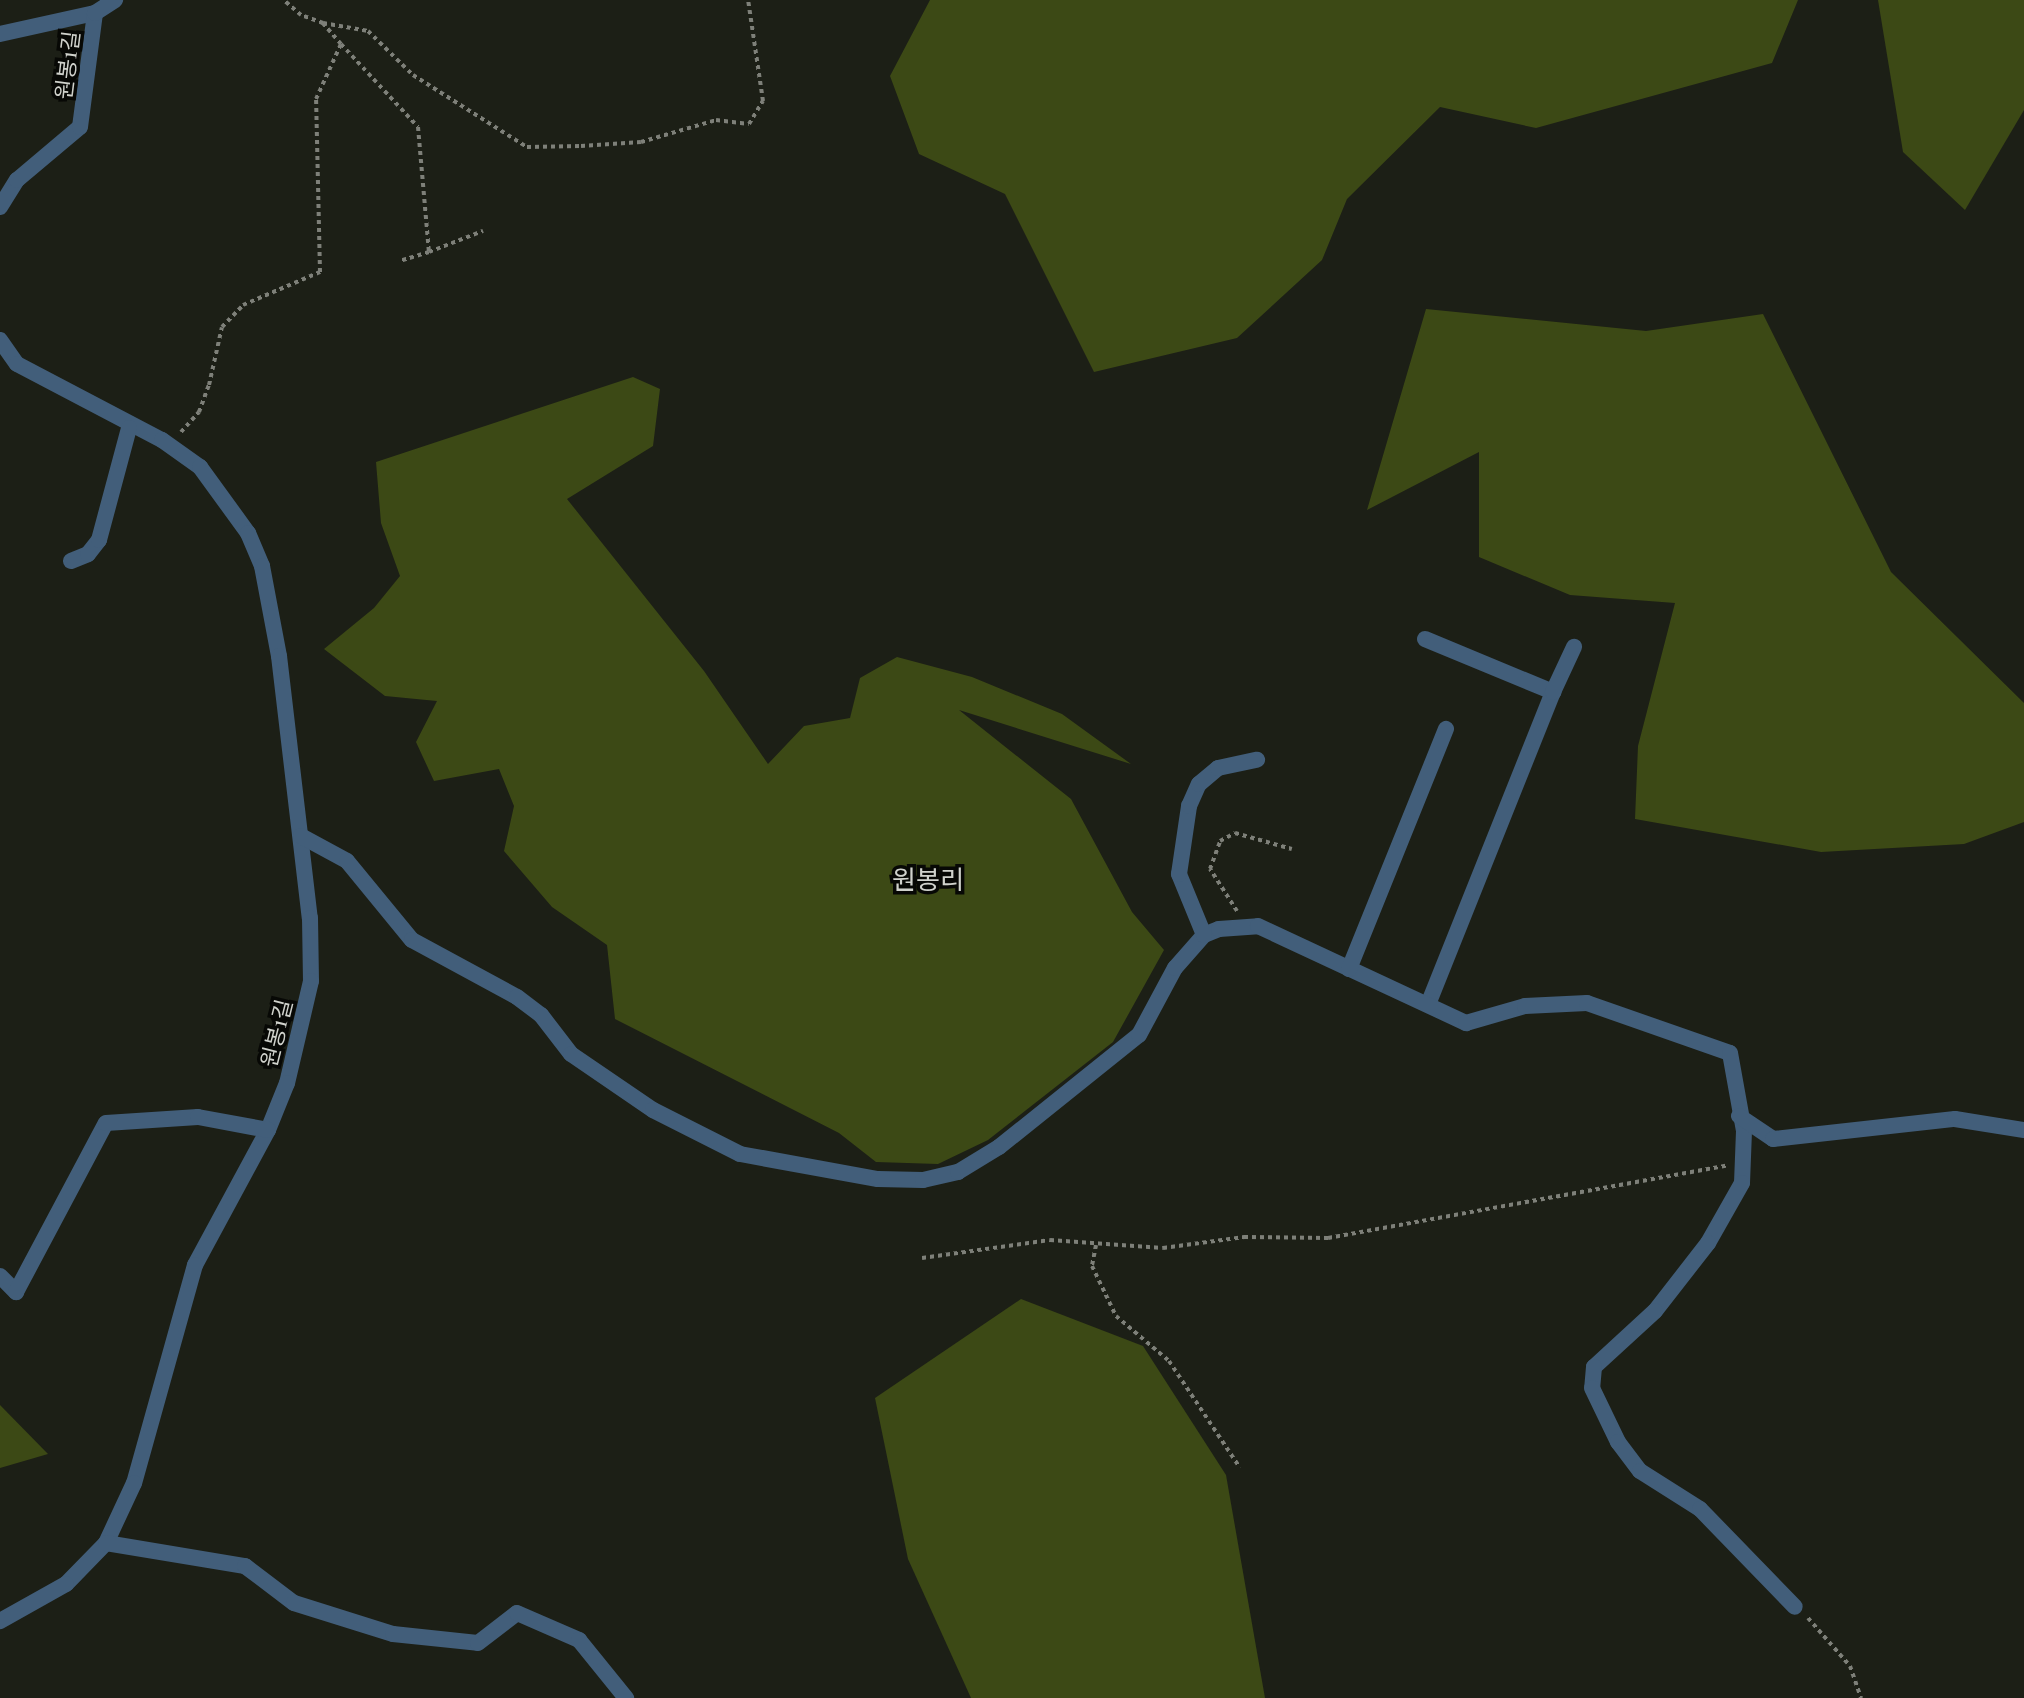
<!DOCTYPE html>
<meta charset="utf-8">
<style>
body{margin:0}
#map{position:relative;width:2024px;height:1698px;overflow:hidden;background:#1c1f16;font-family:"Playfair Display","Noto Sans KR",serif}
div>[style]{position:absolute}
.forest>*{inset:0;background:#3c4915}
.path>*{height:4px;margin-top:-2px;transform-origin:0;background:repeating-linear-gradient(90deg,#7e8079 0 4px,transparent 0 8px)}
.street>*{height:16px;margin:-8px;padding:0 8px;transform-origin:8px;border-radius:8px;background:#425e7a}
span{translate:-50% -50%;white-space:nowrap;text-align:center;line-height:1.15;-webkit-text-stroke:7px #070805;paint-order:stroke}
.street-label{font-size:22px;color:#d0d2cc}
.quarter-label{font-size:26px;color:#d0d2cc}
</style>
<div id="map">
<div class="forest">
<i style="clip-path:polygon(930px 0,1798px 0,1772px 63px,1536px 128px,1440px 107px,1347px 199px,1322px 260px,1237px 338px,1094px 372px,1005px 194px,919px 154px,890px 76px)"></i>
<i style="clip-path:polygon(1878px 0,2024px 0,2024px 110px,1965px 210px,1903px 152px)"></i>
<i style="clip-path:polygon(1426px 309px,1646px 331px,1763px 314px,1891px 572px,2024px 703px,2024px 822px,1964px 844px,1821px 852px,1635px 819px,1638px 746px,1675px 603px,1570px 595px,1479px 557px,1479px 452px,1367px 510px)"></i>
<i style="clip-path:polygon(633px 377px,660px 389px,653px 446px,567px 499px,704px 671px,768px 764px,804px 726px,850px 718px,860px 678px,897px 657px,972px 677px,1062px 714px,1131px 764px,959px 710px,1071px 799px,1132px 912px,1164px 950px,1113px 1042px,988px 1140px,938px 1164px,876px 1162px,839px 1133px,615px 1019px,607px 945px,552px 907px,504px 851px,514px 806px,499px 769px,434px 781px,416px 742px,437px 701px,385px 696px,324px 649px,374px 608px,400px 576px,381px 523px,376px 462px)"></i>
<i style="clip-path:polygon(1021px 1299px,1143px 1346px,1226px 1475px,1265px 1698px,971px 1698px,908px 1559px,875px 1398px)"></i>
<i style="clip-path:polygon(0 1405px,48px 1454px,0 1468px)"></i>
</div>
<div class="path">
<i style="left:323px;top:23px;width:46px;rotate:10.1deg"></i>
<i style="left:368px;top:31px;width:63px;rotate:44.4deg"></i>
<i style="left:413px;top:75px;width:135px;rotate:32.3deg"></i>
<i style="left:527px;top:147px;width:54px;rotate:-1.1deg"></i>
<i style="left:581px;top:146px;width:60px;rotate:-3.8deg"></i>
<i style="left:641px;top:142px;width:78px;rotate:-16.3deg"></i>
<i style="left:716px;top:120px;width:33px;rotate:7deg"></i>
<i style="left:749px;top:124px;width:27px;rotate:-59deg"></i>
<i style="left:763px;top:101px;width:102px;rotate:-98.4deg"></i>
<i style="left:341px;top:44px;width:113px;rotate:47.1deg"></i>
<i style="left:418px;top:127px;width:125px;rotate:85deg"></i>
<i style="left:429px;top:252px;width:30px;rotate:163deg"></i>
<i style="left:429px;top:252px;width:58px;rotate:-21.3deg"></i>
<i style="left:181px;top:432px;width:27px;rotate:-48deg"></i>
<i style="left:199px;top:412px;width:29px;rotate:-70deg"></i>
<i style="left:209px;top:385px;width:59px;rotate:-77.4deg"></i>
<i style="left:222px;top:327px;width:30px;rotate:-46deg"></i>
<i style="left:243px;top:305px;width:84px;rotate:-23.2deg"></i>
<i style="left:320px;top:272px;width:173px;rotate:-91.3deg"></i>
<i style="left:316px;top:99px;width:60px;rotate:-65.6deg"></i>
<i style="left:341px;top:44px;width:28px;rotate:-131deg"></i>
<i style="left:323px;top:23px;width:23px;rotate:-160deg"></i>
<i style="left:301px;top:15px;width:23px;rotate:-139deg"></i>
<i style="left:1237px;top:911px;width:50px;rotate:-122.7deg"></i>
<i style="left:1210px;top:869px;width:30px;rotate:-70deg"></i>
<i style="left:1220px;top:841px;width:17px;rotate:-28deg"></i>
<i style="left:1235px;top:833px;width:59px;rotate:15.7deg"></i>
<i style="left:1096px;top:1245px;width:21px;rotate:101deg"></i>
<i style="left:1092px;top:1266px;width:55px;rotate:64.4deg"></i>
<i style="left:1116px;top:1316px;width:70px;rotate:40.3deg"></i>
<i style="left:1169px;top:1361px;width:128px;rotate:56.4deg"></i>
<i style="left:922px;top:1258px;width:129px;rotate:-8deg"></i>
<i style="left:1050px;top:1240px;width:113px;rotate:4deg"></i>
<i style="left:1163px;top:1248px;width:82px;rotate:-7.7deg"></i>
<i style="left:1244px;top:1237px;width:84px;rotate:0.7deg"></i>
<i style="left:1328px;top:1238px;width:407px;rotate:-10.3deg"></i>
<i style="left:1808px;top:1618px;width:64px;rotate:48.8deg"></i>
<i style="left:1850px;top:1666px;width:34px;rotate:71deg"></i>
</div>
<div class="street">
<i style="left:0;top:34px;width:97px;rotate:-12.5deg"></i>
<i style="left:0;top:207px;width:32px;rotate:-58deg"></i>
<i style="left:17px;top:180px;width:82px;rotate:-40.1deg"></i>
<i style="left:80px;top:127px;width:115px;rotate:-82.5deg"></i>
<i style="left:95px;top:13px;width:24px;rotate:-33deg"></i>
<i style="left:0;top:340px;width:29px;rotate:55deg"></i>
<i style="left:17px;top:364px;width:164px;rotate:27.7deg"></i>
<i style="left:162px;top:440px;width:47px;rotate:35.4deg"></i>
<i style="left:200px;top:467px;width:82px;rotate:54deg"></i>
<i style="left:248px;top:533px;width:36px;rotate:67deg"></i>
<i style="left:262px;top:566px;width:92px;rotate:79.3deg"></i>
<i style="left:279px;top:656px;width:264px;rotate:83.3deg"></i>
<i style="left:310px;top:918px;width:63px;rotate:89.1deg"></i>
<i style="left:311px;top:981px;width:105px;rotate:103.2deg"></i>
<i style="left:287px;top:1083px;width:51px;rotate:112deg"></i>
<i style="left:268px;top:1130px;width:153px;rotate:118.4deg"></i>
<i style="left:195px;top:1265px;width:226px;rotate:105.6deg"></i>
<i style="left:134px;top:1483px;width:66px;rotate:115deg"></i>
<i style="left:106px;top:1543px;width:57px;rotate:134.3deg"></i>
<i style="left:66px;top:1584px;width:76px;rotate:150.7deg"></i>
<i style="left:71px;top:561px;width:18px;rotate:-22deg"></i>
<i style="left:88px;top:554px;width:18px;rotate:-52deg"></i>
<i style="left:99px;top:540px;width:116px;rotate:-75deg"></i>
<i style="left:1425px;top:639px;width:139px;rotate:22.5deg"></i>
<i style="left:1553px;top:692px;width:334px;rotate:111.8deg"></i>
<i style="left:1553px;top:692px;width:50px;rotate:-65deg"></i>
<i style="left:301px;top:836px;width:52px;rotate:28.5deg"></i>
<i style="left:347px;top:861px;width:102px;rotate:50.6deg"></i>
<i style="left:412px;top:940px;width:119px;rotate:28.5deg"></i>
<i style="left:517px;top:997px;width:30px;rotate:37deg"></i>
<i style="left:541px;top:1015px;width:49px;rotate:52.4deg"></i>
<i style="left:571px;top:1054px;width:99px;rotate:34.3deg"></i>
<i style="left:653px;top:1110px;width:97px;rotate:26.8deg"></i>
<i style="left:740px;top:1154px;width:140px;rotate:10.3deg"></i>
<i style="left:878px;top:1179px;width:45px;rotate:1.3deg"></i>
<i style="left:923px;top:1180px;width:36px;rotate:-13deg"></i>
<i style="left:958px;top:1172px;width:48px;rotate:-31.4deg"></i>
<i style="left:999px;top:1147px;width:179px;rotate:-38.7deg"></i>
<i style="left:1139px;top:1035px;width:76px;rotate:-61.8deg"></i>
<i style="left:1175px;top:968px;width:44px;rotate:-48.7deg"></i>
<i style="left:1204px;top:935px;width:16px;rotate:-22deg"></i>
<i style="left:1219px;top:929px;width:39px;rotate:-4deg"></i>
<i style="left:1258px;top:926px;width:230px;rotate:25deg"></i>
<i style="left:1466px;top:1023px;width:61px;rotate:-16.1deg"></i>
<i style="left:1525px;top:1006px;width:62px;rotate:-2.8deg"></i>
<i style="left:1587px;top:1003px;width:151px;rotate:19.3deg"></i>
<i style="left:1730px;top:1053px;width:79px;rotate:79.8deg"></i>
<i style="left:1744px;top:1131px;width:52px;rotate:92.2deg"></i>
<i style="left:1742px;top:1183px;width:69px;rotate:119.5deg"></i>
<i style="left:1708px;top:1243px;width:86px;rotate:127.9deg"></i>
<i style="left:1655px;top:1311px;width:83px;rotate:137.4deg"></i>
<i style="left:1594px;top:1367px;width:21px;rotate:95deg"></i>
<i style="left:1592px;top:1388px;width:60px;rotate:64.3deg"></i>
<i style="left:1618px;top:1442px;width:36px;rotate:53deg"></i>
<i style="left:1640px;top:1471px;width:71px;rotate:32.3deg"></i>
<i style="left:1700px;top:1509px;width:136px;rotate:45.9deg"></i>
<i style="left:1204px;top:935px;width:66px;rotate:-112.3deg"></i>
<i style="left:1179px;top:874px;width:69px;rotate:-81.6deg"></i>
<i style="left:1189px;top:806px;width:24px;rotate:-66deg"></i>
<i style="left:1199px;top:784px;width:25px;rotate:-40deg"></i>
<i style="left:1218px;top:768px;width:40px;rotate:-12deg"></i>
<i style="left:1349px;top:969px;width:259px;rotate:-68deg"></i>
<i style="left:1739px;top:1116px;width:41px;rotate:34.1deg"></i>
<i style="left:1773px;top:1139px;width:183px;rotate:-6.3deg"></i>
<i style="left:1955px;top:1119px;width:70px;rotate:9.1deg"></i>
<i style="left:0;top:1276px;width:23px;rotate:45deg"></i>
<i style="left:16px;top:1292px;width:191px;rotate:-62deg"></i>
<i style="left:106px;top:1123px;width:92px;rotate:-3.7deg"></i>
<i style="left:198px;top:1117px;width:71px;rotate:10.5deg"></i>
<i style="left:106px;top:1543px;width:141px;rotate:9.4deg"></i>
<i style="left:245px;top:1566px;width:61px;rotate:37.1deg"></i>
<i style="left:294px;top:1603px;width:104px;rotate:17.4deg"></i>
<i style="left:393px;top:1634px;width:85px;rotate:6deg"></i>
<i style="left:478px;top:1643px;width:49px;rotate:-37.6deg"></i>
<i style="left:517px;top:1613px;width:68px;rotate:23.5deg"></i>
<i style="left:579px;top:1640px;width:75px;rotate:51deg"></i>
</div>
<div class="street-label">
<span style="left:67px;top:65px;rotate:-83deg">원봉1길</span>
<span style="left:276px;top:1033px;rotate:-76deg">원봉1길</span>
</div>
<div class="quarter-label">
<span style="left:928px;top:879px">원봉리</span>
</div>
</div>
